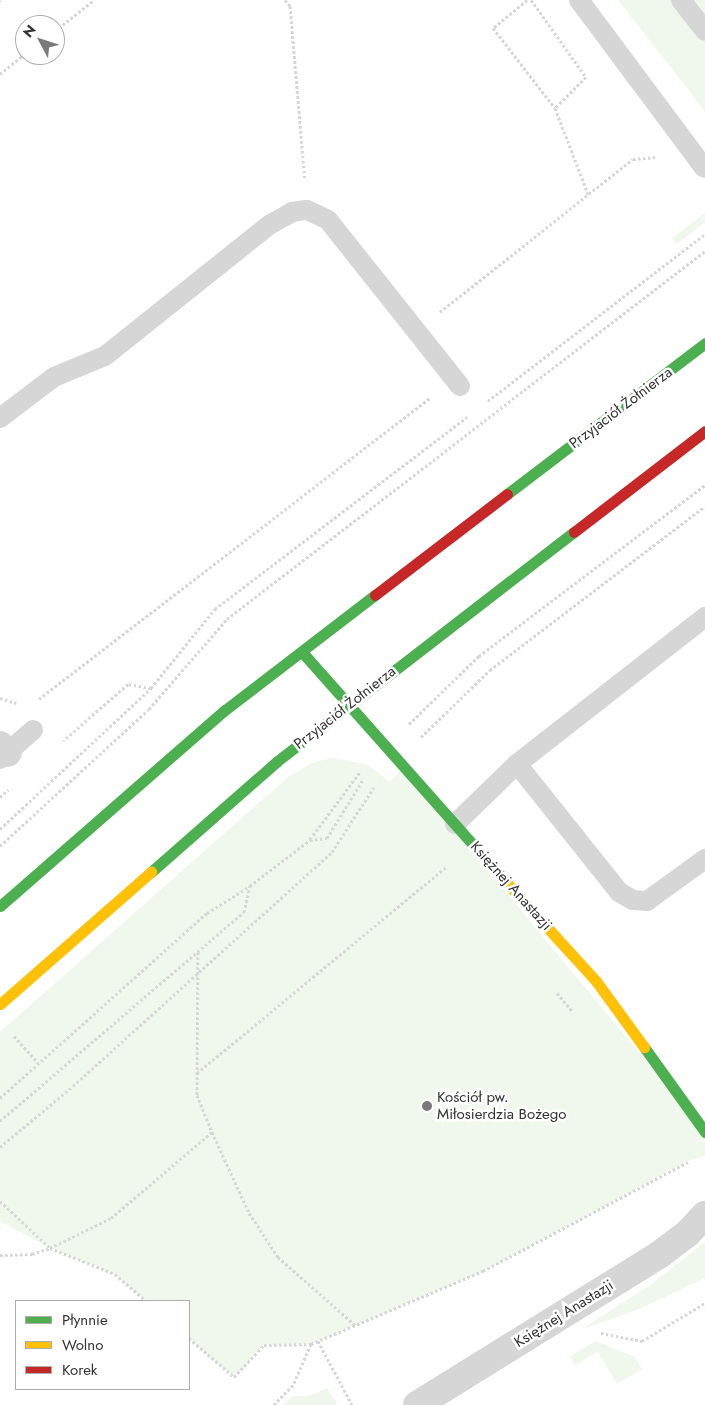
<!DOCTYPE html>
<meta charset="utf-8">
<style>
body{margin:0}
#map{position:relative;width:705px;height:1405px;overflow:hidden;background:#fff;font-family:Jost,sans-serif}
div>[style]{position:absolute}
.green>*{inset:0;background:#f0f7ed}
.path>*{height:3px;margin-top:-1.5px;transform-origin:0;background:repeating-linear-gradient(90deg,#d6d6d6 0 2.5px,transparent 0 5px)}
.lane>*{height:20px;margin:-10px;padding:0 10px;transform-origin:10px;border-radius:10px;background:#d6d6d6}
.street>*{height:28px;margin:-14px;padding:0 14px;transform-origin:14px;border-radius:14px;background:#d6d6d6}
.fast>*{height:11px;margin:-5.5px;padding:0 5.5px;transform-origin:5.5px;border-radius:5.5px;background:#4caf50}
.slow>*{height:11px;margin:-5.5px;padding:0 5.5px;transform-origin:5.5px;border-radius:5.5px;background:#ffc107}
.jam>*{height:11px;margin:-5.5px;padding:0 5.5px;transform-origin:5.5px;border-radius:5.5px;background:#c62828}
.dots>*{width:14px;height:14px;translate:-50% -50%;box-sizing:border-box;border:2px solid #fff;border-radius:50%}
span{translate:-50% -50%;white-space:nowrap;text-align:center;line-height:1.15;-webkit-text-stroke:5px #fff;paint-order:stroke}
.street-label{font-size:15px;color:#323232}
.poi-label{font-size:15px;color:#323232}
.left{translate:0 -50%;text-align:left}
.legend{position:absolute;left:15px;top:1300px;width:175px;height:90px;box-sizing:border-box;background:#fff;border:1px solid #adadad;margin:0;padding:6px 9px;list-style:none;font-size:15px;color:#323232}
.legend li{display:flex;align-items:center;gap:10px;height:25px}
.legend b{width:25px;border:1px solid #adadad}
.north{position:absolute;left:15px;top:15px;width:50px;height:50px;box-sizing:border-box;background:#fff;border:1px solid #adadad;border-radius:50%;rotate:310deg;font-size:14px;font-weight:700;line-height:20px;text-align:center;color:#323232}
.north::after{content:'';display:block;margin:auto;width:18px;height:22px;background:#7a7a7a;clip-path:polygon(50% 0,100% 100%,50% 72%,0 100%)}
</style>
<div id="map">
<div class="green">
<i style="clip-path:polygon(618px 0,705px 0,705px 112px,698px 102px)"></i>
<i style="clip-path:polygon(705px 213px,705px 222px,677px 244px,672px 238px)"></i>
<i style="clip-path:polygon(333px 758px,368px 765px,390px 782px,403px 768px,705px 1132px,705px 1156px,690px 1160px,483px 1271px,311px 1344px,264px 1345px,234px 1377px,189px 1338px,189px 1301px,146px 1301px,115px 1274px,50px 1248px,0 1221px,0 1032px,288px 777px,314px 762px)"></i>
<i style="clip-path:polygon(705px 1242px,705px 1278px,637px 1310px,582px 1329px,649px 1286px)"></i>
<i style="clip-path:polygon(596px 1341px,635px 1357px,642px 1369px,617px 1384px,598px 1352px,575px 1365px,570px 1356px)"></i>
<i style="clip-path:polygon(327px 1388px,338px 1405px,283px 1405px,292px 1396px,309px 1396px)"></i>
</div>
<div class="path">
<i style="left:285px;top:0;width:8px;rotate:50deg"></i>
<i style="left:290px;top:6px;width:175px;rotate:85.1deg"></i>
<i style="left:527px;top:0;width:44px;rotate:140.5deg"></i>
<i style="left:493px;top:28px;width:101px;rotate:52.2deg"></i>
<i style="left:555px;top:108px;width:92px;rotate:69deg"></i>
<i style="left:531px;top:0;width:95px;rotate:54.5deg"></i>
<i style="left:586px;top:77px;width:44px;rotate:135deg"></i>
<i style="left:0;top:1px;width:1px;rotate:-45deg"></i>
<i style="left:55px;top:31px;width:50px;rotate:-38.5deg"></i>
<i style="left:0;top:74px;width:32px;rotate:-39deg"></i>
<i style="left:440px;top:312px;width:246px;rotate:-38.4deg"></i>
<i style="left:633px;top:159px;width:24px;rotate:-5deg"></i>
<i style="left:488px;top:401px;width:274px;rotate:-37.6deg"></i>
<i style="left:151px;top:688px;width:102px;rotate:-51deg"></i>
<i style="left:215px;top:609px;width:317px;rotate:-37.3deg"></i>
<i style="left:0;top:698px;width:17px;rotate:17deg"></i>
<i style="left:39px;top:699px;width:493px;rotate:-37.6deg"></i>
<i style="left:409px;top:724px;width:98px;rotate:-44.2deg"></i>
<i style="left:479px;top:656px;width:283px;rotate:-37.1deg"></i>
<i style="left:421px;top:737px;width:96px;rotate:-44.2deg"></i>
<i style="left:490px;top:670px;width:270px;rotate:-37.3deg"></i>
<i style="left:0;top:797px;width:11px;rotate:-41deg"></i>
<i style="left:0;top:829px;width:207px;rotate:-43deg"></i>
<i style="left:151px;top:688px;width:23px;rotate:-170deg"></i>
<i style="left:128px;top:684px;width:86px;rotate:138.8deg"></i>
<i style="left:310px;top:839px;width:84px;rotate:-53.3deg"></i>
<i style="left:0;top:846px;width:202px;rotate:-42.6deg"></i>
<i style="left:149px;top:709px;width:119px;rotate:-49.1deg"></i>
<i style="left:227px;top:619px;width:603px;rotate:-37.59deg"></i>
<i style="left:198px;top:952px;width:143px;rotate:90.4deg"></i>
<i style="left:197px;top:1095px;width:40px;rotate:68deg"></i>
<i style="left:212px;top:1132px;width:89px;rotate:65.4deg"></i>
<i style="left:249px;top:1213px;width:53px;rotate:56.6deg"></i>
<i style="left:278px;top:1257px;width:103px;rotate:41.4deg"></i>
<i style="left:557px;top:993px;width:23px;rotate:50deg"></i>
<i style="left:14px;top:1036px;width:36px;rotate:48deg"></i>
<i style="left:197px;top:1073px;width:323px;rotate:-39.6deg"></i>
<i style="left:0;top:1098px;width:278px;rotate:-41.8deg"></i>
<i style="left:207px;top:913px;width:51px;rotate:-32.1deg"></i>
<i style="left:0;top:1121px;width:321px;rotate:-40.6deg"></i>
<i style="left:244px;top:912px;width:27px;rotate:-77deg"></i>
<i style="left:250px;top:886px;width:76px;rotate:-37.5deg"></i>
<i style="left:310px;top:840px;width:17px;rotate:-7deg"></i>
<i style="left:327px;top:838px;width:70px;rotate:-58.3deg"></i>
<i style="left:0;top:1147px;width:95px;rotate:-39.9deg"></i>
<i style="left:73px;top:1086px;width:349px;rotate:-42.1deg"></i>
<i style="left:332px;top:852px;width:77px;rotate:-57.1deg"></i>
<i style="left:0;top:1201px;width:69px;rotate:43.2deg"></i>
<i style="left:50px;top:1248px;width:70px;rotate:21.8deg"></i>
<i style="left:115px;top:1274px;width:41px;rotate:41.1deg"></i>
<i style="left:0;top:1255px;width:32px;rotate:-2deg"></i>
<i style="left:32px;top:1254px;width:19px;rotate:-18deg"></i>
<i style="left:50px;top:1248px;width:68px;rotate:-26.2deg"></i>
<i style="left:111px;top:1218px;width:133px;rotate:-40.4deg"></i>
<i style="left:601px;top:1333px;width:42px;rotate:11deg"></i>
<i style="left:642px;top:1341px;width:74px;rotate:-31.1deg"></i>
<i style="left:189px;top:1338px;width:60px;rotate:40.9deg"></i>
<i style="left:234px;top:1377px;width:44px;rotate:-46.8deg"></i>
<i style="left:264px;top:1345px;width:47px;rotate:-1.2deg"></i>
<i style="left:311px;top:1344px;width:45px;rotate:113.7deg"></i>
<i style="left:293px;top:1385px;width:28px;rotate:134deg"></i>
<i style="left:318px;top:1341px;width:72px;rotate:62deg"></i>
<i style="left:311px;top:1344px;width:187px;rotate:-23deg"></i>
<i style="left:483px;top:1271px;width:232px;rotate:-28deg"></i>
</div>
<div class="lane">
<i style="left:579px;top:0;width:209px;rotate:53.3deg"></i>
<i style="left:681px;top:0;width:39px;rotate:52deg"></i>
<i style="left:0;top:418px;width:68px;rotate:-37.2deg"></i>
<i style="left:54px;top:377px;width:55px;rotate:-22.4deg"></i>
<i style="left:105px;top:356px;width:210px;rotate:-38.6deg"></i>
<i style="left:269px;top:225px;width:26px;rotate:-29deg"></i>
<i style="left:292px;top:212px;width:15px;rotate:-8deg"></i>
<i style="left:307px;top:210px;width:23px;rotate:25deg"></i>
<i style="left:328px;top:220px;width:212px;rotate:51.5deg"></i>
<i style="left:0;top:759px;width:44px;rotate:-41.3deg"></i>
<i style="left:517px;top:764px;width:164px;rotate:51.4deg"></i>
<i style="left:619px;top:892px;width:16px;rotate:30deg"></i>
<i style="left:633px;top:900px;width:14px;rotate:4deg"></i>
<i style="left:647px;top:901px;width:72px;rotate:-35.9deg"></i>
<i style="left:455px;top:824px;width:86px;rotate:-44.1deg"></i>
<i style="left:517px;top:764px;width:239px;rotate:-38deg"></i>
</div>
<div class="street">
<i style="left:0;top:745px;width:11px;rotate:45deg"></i>
<i style="left:417px;top:1405px;width:285px;rotate:-31.8deg"></i>
<i style="left:659px;top:1255px;width:35px;rotate:-37deg"></i>
<i style="left:687px;top:1234px;width:26px;rotate:-47deg"></i>
</div>
<div class="fast">
<i style="left:507px;top:494px;width:249px;rotate:-37.3deg"></i>
<i style="left:302px;top:652px;width:306px;rotate:48.4deg"></i>
<i style="left:151px;top:872px;width:167px;rotate:-41.3deg"></i>
<i style="left:276px;top:762px;width:376px;rotate:-37.7deg"></i>
<i style="left:0;top:906px;width:298px;rotate:-41.1deg"></i>
<i style="left:225px;top:710px;width:189px;rotate:-37.5deg"></i>
<i style="left:644px;top:1047px;width:105px;rotate:54.3deg"></i>
</div>
<div class="slow">
<i style="left:505px;top:881px;width:135px;rotate:47.7deg"></i>
<i style="left:596px;top:981px;width:82px;rotate:54deg"></i>
<i style="left:0;top:1004px;width:201px;rotate:-41.2deg"></i>
</div>
<div class="jam">
<i style="left:574px;top:532px;width:165px;rotate:-37.6deg"></i>
<i style="left:375px;top:595px;width:166px;rotate:-37.4deg"></i>
</div>
<div class="dots">
<i style="left:427px;top:1106px;background:#7a7a7a"></i>
</div>
<div class="street-label">
<span style="left:621px;top:408px;rotate:-37deg">Przyjaciół Żołnierza</span>
<span style="left:345px;top:708px;rotate:-38deg">Przyjaciół Żołnierza</span>
<span style="left:511px;top:886px;rotate:48deg">Księżnej Anastazji</span>
<span style="left:564px;top:1314px;rotate:-32deg">Księżnej Anastazji</span>
</div>
<div class="poi-label">
<span class="left" style="left:437px;top:1106px">Kościół pw.<br>Miłosierdzia Bożego</span>
</div>
<ul class="legend">
<li><b style="height:6px;background:#4caf50"></b>Płynnie</li>
<li><b style="height:6px;background:#ffc107"></b>Wolno</li>
<li><b style="height:6px;background:#c62828"></b>Korek</li>
</ul>
<div class="north">N</div>
</div>
